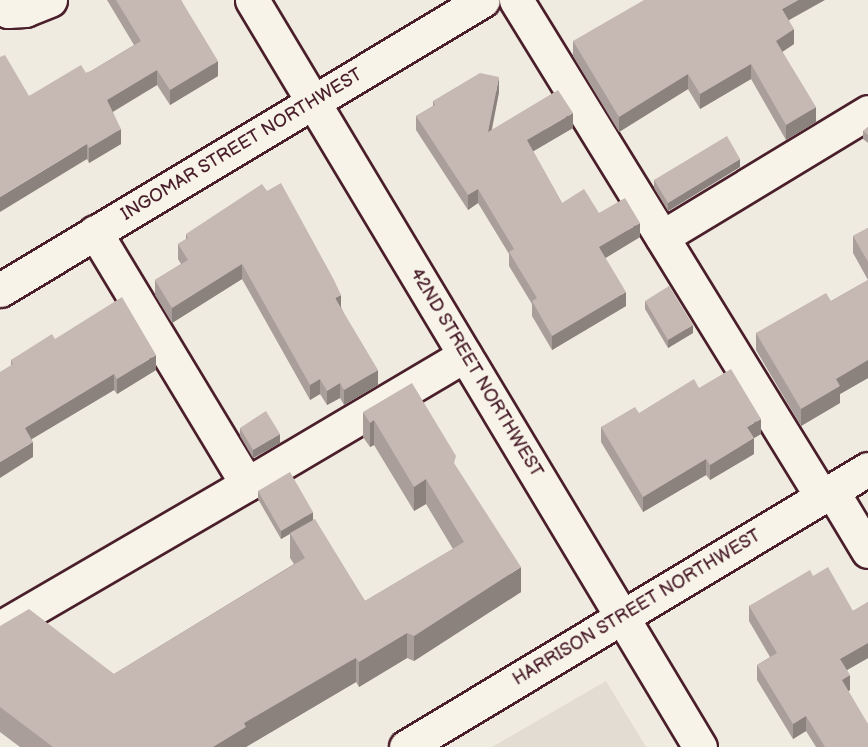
<!DOCTYPE html>
<style>
body{margin:0}
#map{position:relative;width:868px;height:747px;overflow:hidden;background:#f0ebe0;font-family:"Balsamiq Sans",sans-serif}
div>[style]{position:absolute}
.built>*{inset:0;background:#e3dcd2}
.roads{filter:drop-shadow(2px 0 #4a1f2b) drop-shadow(-2px 0 #4a1f2b) drop-shadow(0 2px #4a1f2b) drop-shadow(0 -2px #4a1f2b)}
.minor>*{height:33px;margin:-16.5px;padding:0 16.5px;transform-origin:16.5px;border-radius:16.5px;background:#f7f3e8}
.wall>*{inset:0;background:#aa9e9a}
.shaded-wall>*{inset:0;background:#8b817d}
.building>*{inset:0;background:#c6b8b3}
span{translate:-50% -50%;white-space:nowrap;text-align:center;line-height:1.15;-webkit-text-stroke:5px #f7f3e8;paint-order:stroke}
.street-label{font-size:18px;color:#4a1f2b}
</style>
<div id="map">
<div class="built">
<i style="clip-path:polygon(606px 681px,646px 747px,492px 747px)"></i>
</div>
<div class="roads">
<div class="minor">
<i style="left:252px;top:0;width:871px;rotate:59.05deg"></i>
<i style="left:516px;top:0;width:584px;rotate:58.38deg"></i>
<i style="left:0;top:5px;width:10px;rotate:37deg"></i>
<i style="left:8px;top:11px;width:17px;rotate:-3deg"></i>
<i style="left:25px;top:10px;width:27px;rotate:-22deg"></i>
<i style="left:95px;top:232px;width:294px;rotate:58.9deg"></i>
<i style="left:247px;top:484px;width:253px;rotate:-30.6deg"></i>
<i style="left:662px;top:237px;width:241px;rotate:-31.2deg"></i>
<i style="left:0;top:290px;width:563px;rotate:-30.98deg"></i>
<i style="left:832px;top:491px;width:70px;rotate:59deg"></i>
<i style="left:0;top:628px;width:286px;rotate:-30.2deg"></i>
<i style="left:406px;top:747px;width:539px;rotate:-31.04deg"></i>
</div>
</div>
<div class="wall">
<i style="clip-path:polygon(107px 0,181px 0,218px 76px,170px 105px,157px 85px,113px 112px,121px 144px,89px 163px,87px 159px,29px 96px,91px 71px,134px 45px)"></i>
<i style="clip-path:polygon(789px 20px,794px 44px,782px 52px,816px 122px,786px 140px,751px 79px,700px 109px,688px 89px,619px 132px,573px 56px,573px 41px)"></i>
<i style="clip-path:polygon(499px 92px,492px 130px,573px 128px,533px 151px,562px 203px,599px 213px,640px 237px,605px 258px,626px 306px,552px 350px,532px 316px,532px 304px,509px 266px,509px 254px,478px 203px,468px 210px,416px 130px,416px 116px,433px 106px,433px 101px)"></i>
<i style="clip-path:polygon(868px 127px,868px 143px,863px 139px,863px 131px)"></i>
<i style="clip-path:polygon(740px 167px,668px 211px,654px 188px,654px 180px)"></i>
<i style="clip-path:polygon(868px 228px,868px 378px,840px 394px,840px 403px,801px 426px,756px 350px,756px 333px,831px 301px,868px 280px,853px 253px,853px 236px)"></i>
<i style="clip-path:polygon(186px 234px,341px 307px,378px 385px,344px 405px,340px 398px,327px 405px,320px 394px,310px 400px,242px 279px,172px 323px,155px 295px,155px 280px,181px 264px,178px 259px,178px 244px,186px 239px)"></i>
<i style="clip-path:polygon(645px 301px,693px 333px,668px 348px,645px 309px)"></i>
<i style="clip-path:polygon(55px 339px,156px 370px,117px 394px,114px 390px,32px 439px,33px 457px,11px 366px,11px 360px)"></i>
<i style="clip-path:polygon(363px 412px,456px 467px,521px 592px,414px 661px,407px 658px,359px 687px,356px 682px,246px 747px,20px 747px,0 732px,0 626px,114px 674px,294px 564px,290px 558px,290px 534px,281px 539px,258px 499px,258px 491px,313px 519px,365px 601px,453px 549px,426px 504px,414px 511px,374px 445px,370px 447px,363px 437px)"></i>
<i style="clip-path:polygon(639px 413px,761px 434px,754px 438px,754px 454px,710px 480px,706px 475px,643px 512px,601px 442px,601px 427px)"></i>
<i style="clip-path:polygon(240px 428px,280px 443px,253px 458px,240px 436px)"></i>
<i style="clip-path:polygon(813px 576px,853px 611px,868px 602px,868px 658px,847px 670px,850px 690px,848px 691px,868px 747px,816px 747px,806px 731px,793px 739px,757px 680px,757px 665px,770px 657px,749px 621px,749px 606px)"></i>
</div>
<div class="shaded-wall">
<i style="clip-path:polygon(798px 0,825px 0,782px 24px,782px 9px)"></i>
<i style="clip-path:polygon(794px 29px,794px 44px,776px 56px,776px 41px)"></i>
<i style="clip-path:polygon(218px 61px,218px 76px,170px 105px,170px 90px)"></i>
<i style="clip-path:polygon(751px 64px,751px 79px,700px 109px,700px 94px)"></i>
<i style="clip-path:polygon(157px 70px,157px 85px,107px 115px,107px 100px)"></i>
<i style="clip-path:polygon(688px 74px,688px 89px,619px 132px,619px 117px)"></i>
<i style="clip-path:polygon(499px 77px,499px 92px,488px 146px,488px 132px)"></i>
<i style="clip-path:polygon(816px 107px,816px 122px,786px 140px,786px 125px)"></i>
<i style="clip-path:polygon(573px 113px,573px 128px,527px 155px,527px 140px)"></i>
<i style="clip-path:polygon(121px 129px,121px 144px,89px 163px,89px 148px)"></i>
<i style="clip-path:polygon(87px 144px,87px 159px,0 212px,0 197px)"></i>
<i style="clip-path:polygon(740px 159px,740px 167px,668px 211px,668px 203px)"></i>
<i style="clip-path:polygon(478px 189px,478px 203px,468px 210px,468px 195px)"></i>
<i style="clip-path:polygon(640px 223px,640px 237px,599px 262px,599px 247px)"></i>
<i style="clip-path:polygon(242px 264px,242px 279px,172px 323px,172px 308px)"></i>
<i style="clip-path:polygon(626px 292px,626px 306px,552px 350px,552px 336px)"></i>
<i style="clip-path:polygon(341px 295px,341px 309px,335px 298px)"></i>
<i style="clip-path:polygon(693px 325px,693px 333px,668px 348px,668px 340px)"></i>
<i style="clip-path:polygon(156px 355px,156px 370px,117px 394px,117px 379px)"></i>
<i style="clip-path:polygon(868px 360px,868px 378px,840px 394px,840px 403px,801px 426px,801px 409px,836px 379px)"></i>
<i style="clip-path:polygon(378px 370px,378px 385px,344px 405px,344px 390px)"></i>
<i style="clip-path:polygon(114px 374px,114px 390px,25px 443px,25px 428px)"></i>
<i style="clip-path:polygon(320px 379px,320px 394px,310px 400px,310px 385px)"></i>
<i style="clip-path:polygon(340px 383px,340px 398px,327px 405px,327px 391px)"></i>
<i style="clip-path:polygon(761px 419px,761px 434px,747px 442px,747px 427px)"></i>
<i style="clip-path:polygon(374px 420px,374px 445px,370px 447px,370px 423px)"></i>
<i style="clip-path:polygon(280px 434px,280px 443px,253px 458px,253px 450px)"></i>
<i style="clip-path:polygon(754px 438px,754px 454px,710px 480px,710px 465px)"></i>
<i style="clip-path:polygon(33px 442px,33px 457px,0 478px,0 462px)"></i>
<i style="clip-path:polygon(706px 459px,706px 475px,643px 512px,643px 497px)"></i>
<i style="clip-path:polygon(426px 479px,426px 504px,414px 511px,414px 487px)"></i>
<i style="clip-path:polygon(313px 512px,313px 520px,281px 539px,281px 531px)"></i>
<i style="clip-path:polygon(521px 567px,521px 592px,414px 661px,414px 636px)"></i>
<i style="clip-path:polygon(407px 633px,407px 658px,359px 687px,359px 662px)"></i>
<i style="clip-path:polygon(868px 643px,868px 658px,840px 674px,840px 659px)"></i>
<i style="clip-path:polygon(356px 658px,356px 682px,246px 747px,213px 747px,244px 723px)"></i>
<i style="clip-path:polygon(850px 675px,850px 690px,842px 695px,842px 680px)"></i>
<i style="clip-path:polygon(806px 716px,806px 731px,793px 739px,793px 724px)"></i>
</div>
<div class="building">
<i style="clip-path:polygon(116px 0,181px 0,218px 61px,170px 90px,157px 70px,107px 100px,121px 129px,89px 148px,87px 144px,0 197px,0 57px,5px 55px,29px 96px,81px 65px,86px 73px,91px 71px,141px 41px)"></i>
<i style="clip-path:polygon(644px 0,798px 0,782px 9px,794px 29px,776px 41px,816px 107px,786px 125px,751px 64px,700px 94px,688px 74px,619px 117px,573px 41px)"></i>
<i style="clip-path:polygon(480px 73px,499px 77px,488px 132px,558px 90px,573px 113px,527px 140px,562px 203px,584px 189px,599px 213px,625px 198px,640px 223px,599px 247px,626px 292px,552px 336px,532px 301px,537px 298px,509px 252px,514px 249px,478px 189px,468px 195px,416px 116px,435px 105px,433px 101px)"></i>
<i style="clip-path:polygon(868px 127px,868px 135px,863px 131px)"></i>
<i style="clip-path:polygon(727px 136px,740px 159px,668px 203px,654px 180px)"></i>
<i style="clip-path:polygon(281px 183px,334px 280px,341px 295px,335px 298px,378px 370px,344px 390px,340px 383px,327px 391px,320px 379px,310px 385px,242px 264px,172px 308px,155px 280px,188px 260px,178px 244px,188px 238px,186px 234px,262px 184px,267px 191px)"></i>
<i style="clip-path:polygon(868px 228px,868px 262px,853px 236px)"></i>
<i style="clip-path:polygon(868px 280px,868px 360px,836px 379px,840px 386px,801px 409px,756px 333px,826px 293px,831px 301px)"></i>
<i style="clip-path:polygon(669px 286px,693px 325px,668px 340px,645px 301px)"></i>
<i style="clip-path:polygon(122px 297px,156px 355px,117px 379px,114px 374px,25px 428px,33px 442px,0 462px,0 372px,13px 364px,11px 360px,52px 334px,55px 339px)"></i>
<i style="clip-path:polygon(731px 369px,761px 419px,747px 427px,754px 438px,710px 465px,706px 459px,643px 497px,601px 427px,635px 407px,639px 413px,694px 379px,699px 388px)"></i>
<i style="clip-path:polygon(412px 383px,456px 456px,454px 463px,521px 567px,414px 636px,407px 633px,359px 662px,356px 658px,350px 661px,244px 723px,246px 727px,213px 747px,53px 747px,0 707px,0 626px,29px 609px,114px 674px,305px 558px,290px 533px,315px 519px,365px 601px,464px 542px,426px 479px,414px 487px,374px 420px,370px 423px,363px 412px)"></i>
<i style="clip-path:polygon(266px 411px,280px 434px,253px 450px,240px 428px)"></i>
<i style="clip-path:polygon(290px 472px,313px 512px,281px 531px,258px 491px)"></i>
<i style="clip-path:polygon(828px 567px,853px 611px,868px 602px,868px 643px,840px 659px,850px 675px,842px 680px,868px 724px,868px 747px,825px 747px,806px 716px,793px 724px,757px 665px,777px 653px,749px 606px,810px 570px,813px 576px)"></i>
</div>
<div class="street-label">
<span style="left:242px;top:145px;rotate:-31deg">INGOMAR STREET NORTHWEST</span>
<span style="left:476px;top:373px;rotate:59deg">42ND STREET NORTHWEST</span>
<span style="left:637px;top:608px;rotate:-31deg">HARRISON STREET NORTHWEST</span>
</div>
</div>
